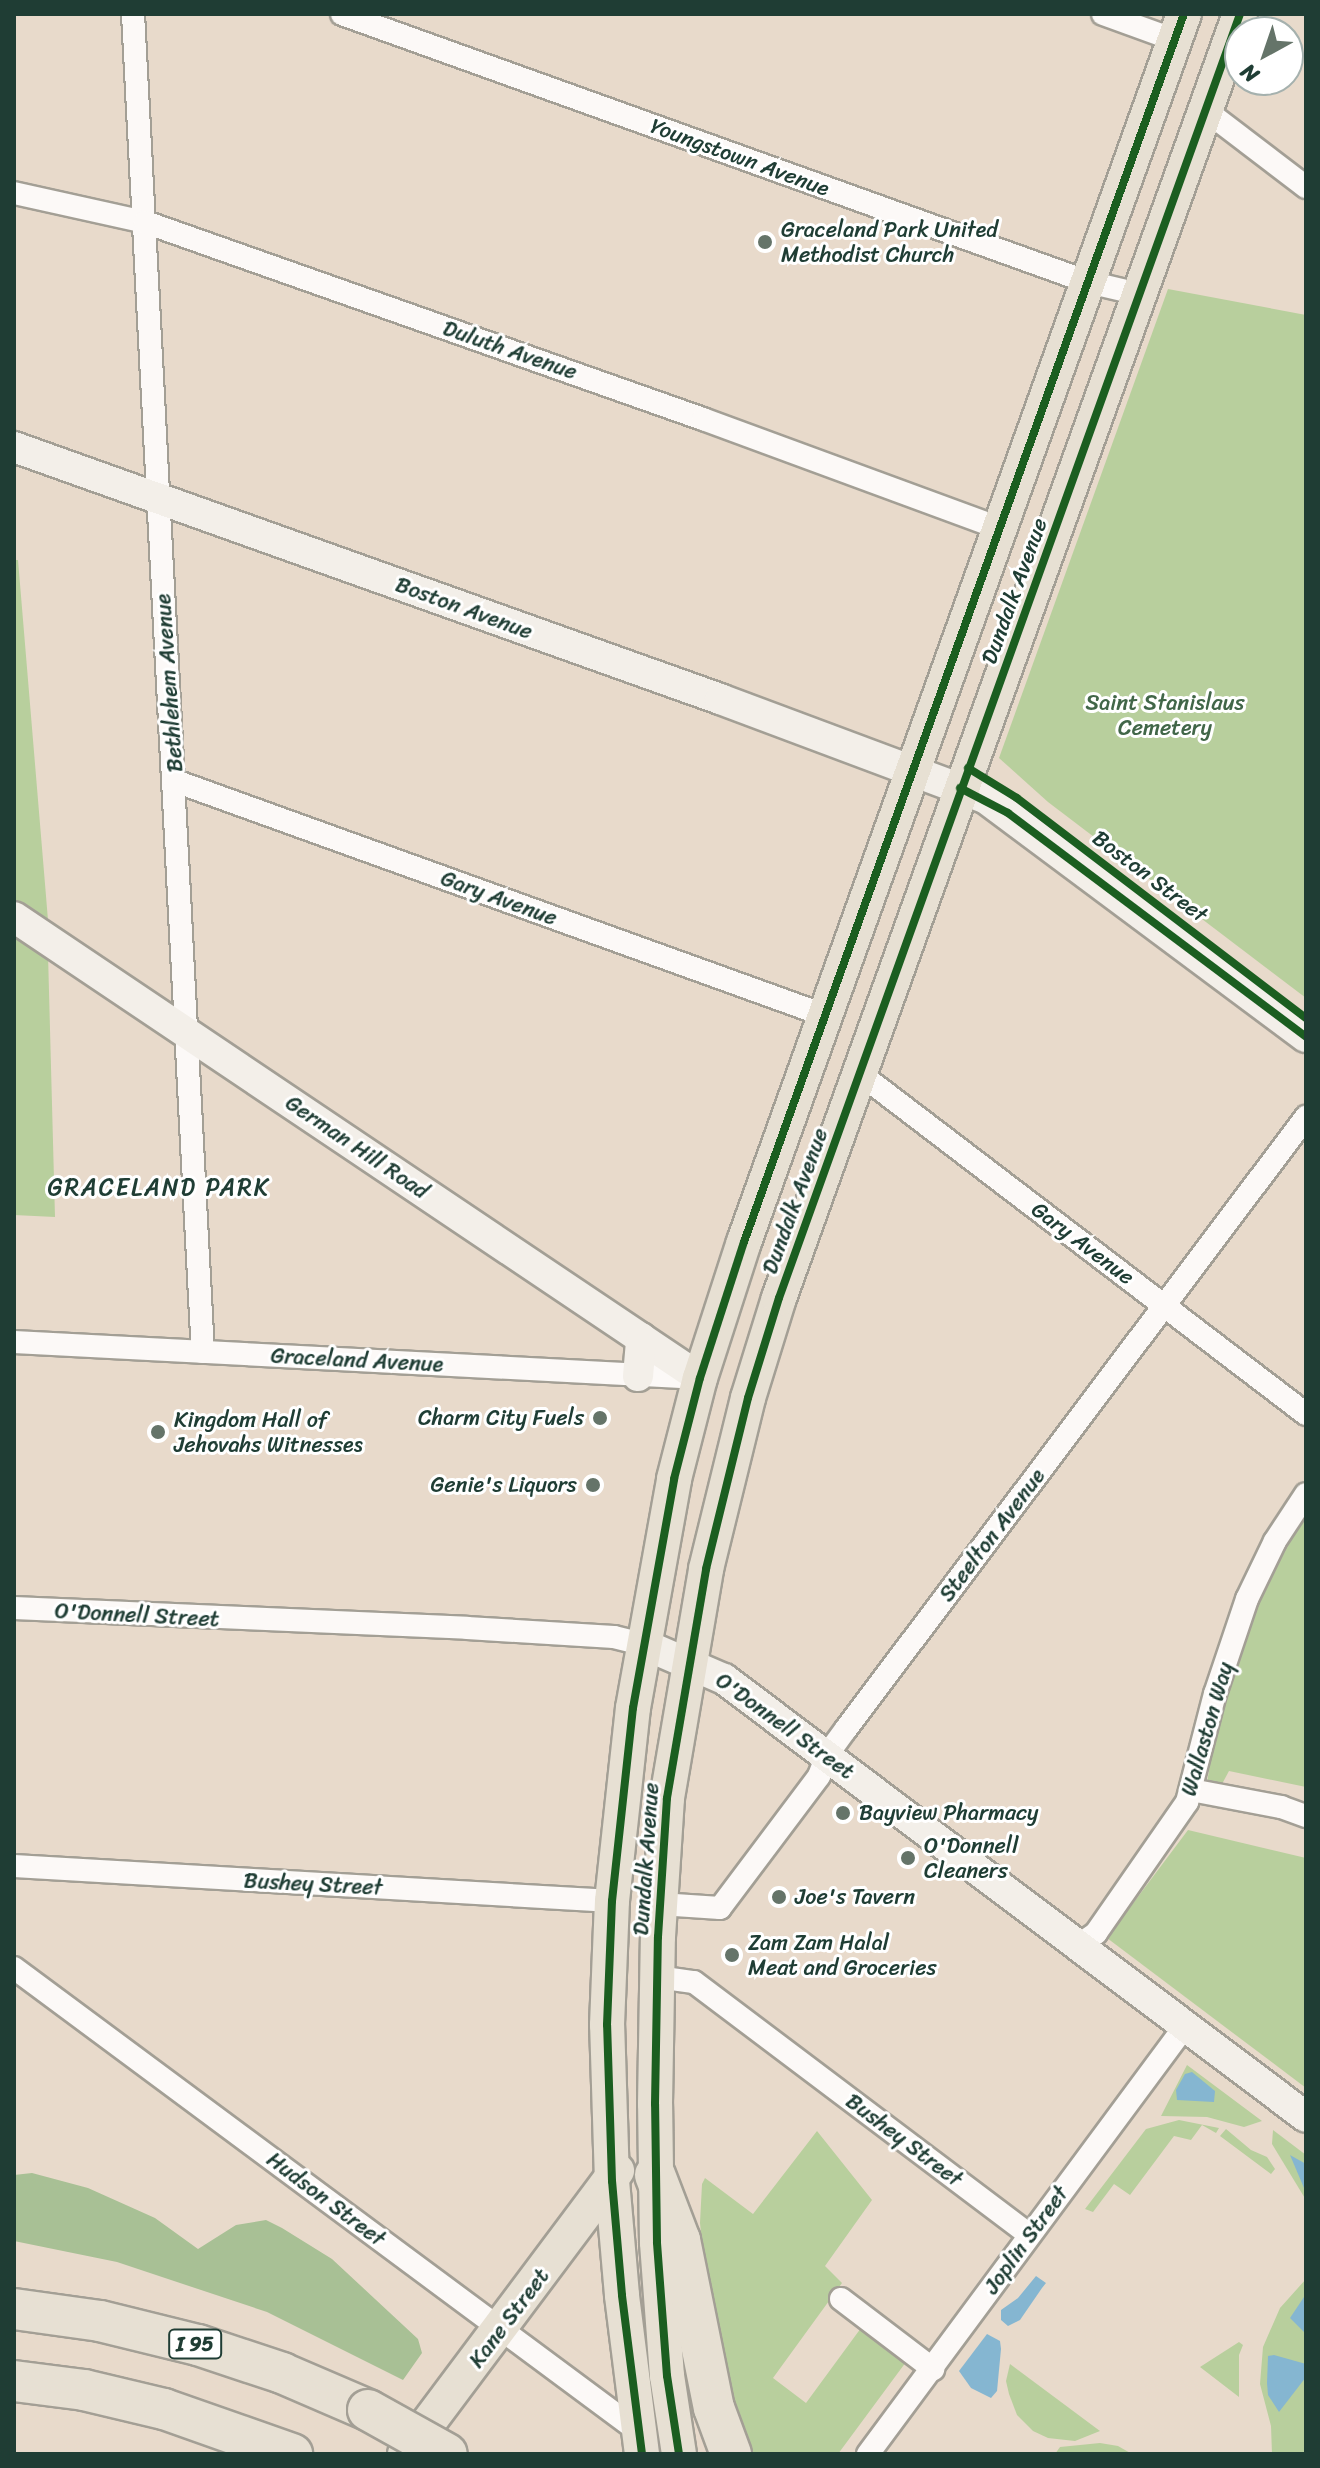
<!DOCTYPE html>
<style>
body{margin:0}
#map{position:relative;width:1320px;height:2468px;overflow:hidden;background:#e8dacb;font-family:Sriracha,sans-serif}
div>[style]{position:absolute}
.green>*{inset:0;background:#b8cf9d}
.forest>*{inset:0;background:#a8c095}
.water>*{inset:0;background:#85b6d1}
.roads{filter:drop-shadow(2px 0 #a39f95) drop-shadow(-2px 0 #a39f95) drop-shadow(0 2px #a39f95) drop-shadow(0 -2px #a39f95)}
.street>*{height:22px;margin:-11px;padding:0 11px;transform-origin:11px;border-radius:11px;background:#fcf9f7}
.secondary>*{height:30px;margin:-15px;padding:0 15px;transform-origin:15px;border-radius:15px;background:#f3efe9}
.primary>*{height:34px;margin:-17px;padding:0 17px;transform-origin:17px;border-radius:17px;background:#e7e0d3}
.highway>*{height:40px;margin:-20px;padding:0 20px;transform-origin:20px;border-radius:20px;background:#e7e0d3}
.bridges{filter:drop-shadow(2px 0 #a39f95) drop-shadow(-2px 0 #a39f95) drop-shadow(0 2px #a39f95) drop-shadow(0 -2px #a39f95)}
.highway-bridge>*{height:40px;margin:-20px;padding:0 20px;transform-origin:20px;border-radius:20px;background:#e7e0d3}
.cycleway>*{height:8px;margin:-4px;padding:0 4px;transform-origin:4px;border-radius:4px;background:#1b5e20}
.dots>*{width:22px;height:22px;translate:-50% -50%;box-sizing:border-box;border:4px solid #fff;border-radius:50%}
span{translate:-50% -50%;white-space:nowrap;text-align:center;line-height:1.15;-webkit-text-stroke:6px #fff;paint-order:stroke}
.shield-label span{padding:2px 6px;background:#fff;border:2px solid;border-radius:6px;-webkit-text-stroke-width:0}
.shield-label{font-size:20px;color:#1f3d34;font-weight:700}
.street-label{font-size:22px;color:#1f3d34}
.poi-label{font-size:22px;color:#1f3d34}
.left{translate:0 -50%;text-align:left}
.right{translate:-100% -50%;text-align:right}
.park-label{font-size:22px;color:#416648}
.neighbourhood-label{font-size:24px;color:#1f3d34;letter-spacing:2px}
.frame{position:absolute;inset:0;border:16px solid #1f3d34;pointer-events:none}
.north{position:absolute;left:1224px;top:16px;width:80px;height:80px;box-sizing:border-box;background:#fff;border:2px solid #a5b1ae;border-radius:50%;rotate:220deg;font-size:22px;font-weight:700;line-height:32px;text-align:center;color:#1f3d34}
.north::after{content:'';display:block;margin:auto;width:28px;height:36px;background:#657469;clip-path:polygon(50% 0,100% 100%,50% 72%,0 100%)}
</style>
<div id="map">
<div class="green">
<i style="clip-path:polygon(1168px 289px,1306px 315px,1306px 998px,1048px 802px,999px 758px)"></i>
<i style="clip-path:polygon(14px 560px,18px 560px,48px 920px,14px 899px)"></i>
<i style="clip-path:polygon(14px 931px,48px 954px,55px 1217px,14px 1215px)"></i>
<i style="clip-path:polygon(1306px 1508px,1306px 1787px,1229px 1771px,1222px 1784px,1215px 1786px,1207px 1783px,1212px 1751px,1246px 1626px)"></i>
<i style="clip-path:polygon(1188px 1830px,1306px 1858px,1306px 2088px,1107px 1938px)"></i>
<i style="clip-path:polygon(1187px 2065px,1262px 2121px,1244px 2127px,1207px 2117px,1161px 2116px)"></i>
<i style="clip-path:polygon(1179px 2120px,1219px 2128px,1216px 2133px,1202px 2125px,1191px 2140px,1174px 2136px,1130px 2195px,1114px 2184px,1093px 2212px,1085px 2209px,1146px 2129px)"></i>
<i style="clip-path:polygon(1226px 2129px,1251px 2150px,1267px 2157px,1275px 2169px,1271px 2174px,1220px 2136px)"></i>
<i style="clip-path:polygon(1273px 2130px,1306px 2155px,1306px 2200px,1272px 2144px)"></i>
<i style="clip-path:polygon(817px 2131px,872px 2200px,825px 2266px,842px 2283px,773px 2378px,806px 2403px,861px 2328px,906px 2362px,838px 2454px,750px 2454px,726px 2377px,707px 2291px,700px 2223px,702px 2184px,705px 2178px,753px 2214px)"></i>
<i style="clip-path:polygon(1306px 2279px,1306px 2454px,1272px 2454px,1271px 2426px,1260px 2384px,1263px 2347px,1280px 2308px)"></i>
<i style="clip-path:polygon(1239px 2342px,1243px 2345px,1239px 2355px,1239px 2397px,1200px 2367px)"></i>
<i style="clip-path:polygon(1010px 2364px,1100px 2431px,1075px 2441px,1048px 2438px,1033px 2431px,1017px 2415px,1009px 2394px,1006px 2381px)"></i>
<i style="clip-path:polygon(1100px 2443px,1118px 2446px,1132px 2454px,1055px 2454px,1060px 2447px)"></i>
</div>
<div class="forest">
<i style="clip-path:polygon(32px 2173px,88px 2188px,155px 2218px,198px 2249px,236px 2225px,266px 2220px,282px 2228px,332px 2259px,418px 2339px,422px 2353px,403px 2380px,267px 2312px,117px 2262px,14px 2241px,14px 2175px)"></i>
</div>
<div class="water">
<i style="clip-path:polygon(1192px 2072px,1215px 2091px,1214px 2102px,1177px 2100px,1176px 2090px,1185px 2074px)"></i>
<i style="clip-path:polygon(1290px 2155px,1306px 2164px,1306px 2190px,1304px 2188px)"></i>
<i style="clip-path:polygon(1036px 2276px,1046px 2283px,1042px 2288px,1020px 2320px,1008px 2326px,1001px 2320px,1001px 2310px,1018px 2298px)"></i>
<i style="clip-path:polygon(1306px 2294px,1306px 2334px,1290px 2318px)"></i>
<i style="clip-path:polygon(987px 2334px,1000px 2341px,1001px 2349px,997px 2391px,991px 2398px,971px 2388px,959px 2371px)"></i>
<i style="clip-path:polygon(1274px 2355px,1306px 2364px,1306px 2377px,1279px 2412px,1268px 2395px,1267px 2383px,1268px 2356px)"></i>
</div>
<div class="roads">
<div class="street">
<i style="left:133px;top:14px;width:1340px;rotate:87.01deg"></i>
<i style="left:342px;top:14px;width:793px;rotate:19.76deg"></i>
<i style="left:1088px;top:282px;width:52px;rotate:13.2deg"></i>
<i style="left:1103px;top:14px;width:77px;rotate:19.9deg"></i>
<i style="left:1205px;top:110px;width:127px;rotate:37.3deg"></i>
<i style="left:14px;top:193px;width:134px;rotate:12.5deg"></i>
<i style="left:145px;top:222px;width:592px;rotate:19.45deg"></i>
<i style="left:703px;top:419px;width:315px;rotate:20.2deg"></i>
<i style="left:175px;top:781px;width:690px;rotate:19.83deg"></i>
<i style="left:859px;top:1073px;width:562px;rotate:37.34deg"></i>
<i style="left:14px;top:1342px;width:687px;rotate:3deg"></i>
<i style="left:14px;top:1608px;width:453px;rotate:2.5deg"></i>
<i style="left:467px;top:1628px;width:147px;rotate:3.5deg"></i>
<i style="left:614px;top:1637px;width:30px;rotate:14deg"></i>
<i style="left:1191px;top:1790px;width:92px;rotate:10.7deg"></i>
<i style="left:1281px;top:1807px;width:27px;rotate:20deg"></i>
<i style="left:14px;top:1866px;width:599px;rotate:3.35deg"></i>
<i style="left:660px;top:1904px;width:60px;rotate:3.8deg"></i>
<i style="left:720px;top:1908px;width:165px;rotate:-53.1deg"></i>
<i style="left:819px;top:1776px;width:22px;rotate:-69deg"></i>
<i style="left:827px;top:1755px;width:32px;rotate:-54deg"></i>
<i style="left:846px;top:1729px;width:766px;rotate:-53.07deg"></i>
<i style="left:1079px;top:1945px;width:21px;rotate:-35deg"></i>
<i style="left:1096px;top:1933px;width:160px;rotate:-55.2deg"></i>
<i style="left:1187px;top:1802px;width:112px;rotate:-75.5deg"></i>
<i style="left:1215px;top:1694px;width:100px;rotate:-71.4deg"></i>
<i style="left:1247px;top:1599px;width:64px;rotate:-64.2deg"></i>
<i style="left:1275px;top:1541px;width:56px;rotate:-56.6deg"></i>
<i style="left:14px;top:1968px;width:777px;rotate:36.57deg"></i>
<i style="left:657px;top:1977px;width:37px;rotate:8deg"></i>
<i style="left:694px;top:1982px;width:419px;rotate:37deg"></i>
<i style="left:841px;top:2299px;width:116px;rotate:37.3deg"></i>
<i style="left:868px;top:2454px;width:533px;rotate:-53.47deg"></i>
</div>
<div class="secondary">
<i style="left:14px;top:447px;width:750px;rotate:19.64deg"></i>
<i style="left:720px;top:699px;width:283px;rotate:20.5deg"></i>
<i style="left:985px;top:798px;width:400px;rotate:36.7deg"></i>
<i style="left:14px;top:917px;width:827px;rotate:33.9deg"></i>
<i style="left:638px;top:1376px;width:38px;rotate:-85deg"></i>
<i style="left:643px;top:1644px;width:88px;rotate:23.4deg"></i>
<i style="left:724px;top:1679px;width:728px;rotate:36.96deg"></i>
</div>
<div class="primary">
<i style="left:405px;top:2454px;width:354px;rotate:-53.2deg"></i>
<i style="left:642px;top:2454px;width:160px;rotate:-97.2deg"></i>
<i style="left:622px;top:2295px;width:114px;rotate:-95deg"></i>
<i style="left:612px;top:2181px;width:156px;rotate:-91.8deg"></i>
<i style="left:607px;top:2025px;width:124px;rotate:-87.7deg"></i>
<i style="left:612px;top:1901px;width:194px;rotate:-83.8deg"></i>
<i style="left:633px;top:1708px;width:233px;rotate:-79.8deg"></i>
<i style="left:674px;top:1479px;width:104px;rotate:-75.6deg"></i>
<i style="left:700px;top:1378px;width:143px;rotate:-72.1deg"></i>
<i style="left:744px;top:1242px;width:1304px;rotate:-70.29deg"></i>
<i style="left:679px;top:2454px;width:79px;rotate:-98.7deg"></i>
<i style="left:667px;top:2376px;width:134px;rotate:-94.3deg"></i>
<i style="left:657px;top:2242px;width:138px;rotate:-90.8deg"></i>
<i style="left:655px;top:2104px;width:167px;rotate:-89deg"></i>
<i style="left:658px;top:1937px;width:139px;rotate:-86.3deg"></i>
<i style="left:667px;top:1798px;width:232px;rotate:-80.3deg"></i>
<i style="left:706px;top:1569px;width:176px;rotate:-76.2deg"></i>
<i style="left:748px;top:1398px;width:105px;rotate:-72.8deg"></i>
<i style="left:779px;top:1298px;width:1364px;rotate:-70.25deg"></i>
</div>
<div class="highway">
<i style="left:655px;top:2175px;width:70px;rotate:69deg"></i>
<i style="left:680px;top:2240px;width:171px;rotate:78.6deg"></i>
<i style="left:714px;top:2408px;width:49px;rotate:69.7deg"></i>
<i style="left:14px;top:2309px;width:87px;rotate:7.9deg"></i>
<i style="left:100px;top:2321px;width:101px;rotate:13.8deg"></i>
<i style="left:198px;top:2345px;width:89px;rotate:18.4deg"></i>
<i style="left:282px;top:2373px;width:94px;rotate:23.3deg"></i>
<i style="left:14px;top:2381px;width:71px;rotate:7.3deg"></i>
<i style="left:84px;top:2390px;width:82px;rotate:13.4deg"></i>
<i style="left:164px;top:2409px;width:136px;rotate:19.4deg"></i>
</div>
</div>
<div class="bridges">
<div class="highway-bridge">
<i style="left:368px;top:2410px;width:90px;rotate:29.1deg"></i>
</div>
</div>
<div class="cycleway">
<i style="left:968px;top:768px;width:57px;rotate:31.5deg"></i>
<i style="left:1017px;top:798px;width:363px;rotate:37.3deg"></i>
<i style="left:960px;top:788px;width:54px;rotate:27.5deg"></i>
<i style="left:1008px;top:813px;width:373px;rotate:36.9deg"></i>
<i style="left:642px;top:2454px;width:160px;rotate:-97.2deg"></i>
<i style="left:622px;top:2295px;width:114px;rotate:-95deg"></i>
<i style="left:612px;top:2181px;width:156px;rotate:-91.8deg"></i>
<i style="left:607px;top:2025px;width:124px;rotate:-87.7deg"></i>
<i style="left:612px;top:1901px;width:194px;rotate:-83.8deg"></i>
<i style="left:633px;top:1708px;width:233px;rotate:-79.8deg"></i>
<i style="left:674px;top:1479px;width:104px;rotate:-75.6deg"></i>
<i style="left:700px;top:1378px;width:143px;rotate:-72.1deg"></i>
<i style="left:744px;top:1242px;width:1304px;rotate:-70.29deg"></i>
<i style="left:679px;top:2454px;width:79px;rotate:-98.7deg"></i>
<i style="left:667px;top:2376px;width:134px;rotate:-94.3deg"></i>
<i style="left:657px;top:2242px;width:138px;rotate:-90.8deg"></i>
<i style="left:655px;top:2104px;width:167px;rotate:-89deg"></i>
<i style="left:658px;top:1937px;width:139px;rotate:-86.3deg"></i>
<i style="left:667px;top:1798px;width:232px;rotate:-80.3deg"></i>
<i style="left:706px;top:1569px;width:176px;rotate:-76.2deg"></i>
<i style="left:748px;top:1398px;width:105px;rotate:-72.8deg"></i>
<i style="left:779px;top:1298px;width:1364px;rotate:-70.25deg"></i>
</div>
<div class="dots">
<i style="left:765px;top:242px;background:#657469"></i>
<i style="left:600px;top:1418px;background:#657469"></i>
<i style="left:158px;top:1432px;background:#657469"></i>
<i style="left:593px;top:1485px;background:#657469"></i>
<i style="left:843px;top:1813px;background:#657469"></i>
<i style="left:908px;top:1858px;background:#657469"></i>
<i style="left:779px;top:1897px;background:#657469"></i>
<i style="left:732px;top:1955px;background:#657469"></i>
</div>
<div class="shield-label">
<span style="left:195px;top:2344px">I 95</span>
</div>
<div class="street-label">
<span style="left:740px;top:157px;rotate:20deg">Youngstown Avenue</span>
<span style="left:510px;top:350px;rotate:19deg">Duluth Avenue</span>
<span style="left:1014px;top:591px;rotate:-70deg">Dundalk Avenue</span>
<span style="left:464px;top:608px;rotate:20deg">Boston Avenue</span>
<span style="left:169px;top:683px;rotate:-94deg">Bethlehem Avenue</span>
<span style="left:1150px;top:876px;rotate:37deg">Boston Street</span>
<span style="left:499px;top:898px;rotate:20deg">Gary Avenue</span>
<span style="left:357px;top:1147px;rotate:34deg">German Hill Road</span>
<span style="left:795px;top:1201px;rotate:-70deg">Dundalk Avenue</span>
<span style="left:1083px;top:1243px;rotate:37deg">Gary Avenue</span>
<span style="left:357px;top:1360px;rotate:3deg">Graceland Avenue</span>
<span style="left:992px;top:1535px;rotate:-53deg">Steelton Avenue</span>
<span style="left:137px;top:1615px;rotate:3deg">O'Donnell Street</span>
<span style="left:785px;top:1726px;rotate:36deg">O'Donnell Street</span>
<span style="left:1207px;top:1729px;rotate:-74deg">Wallaston Way</span>
<span style="left:646px;top:1859px;rotate:-86deg">Dundalk Avenue</span>
<span style="left:313px;top:1884px;rotate:3deg">Bushey Street</span>
<span style="left:904px;top:2140px;rotate:37deg">Bushey Street</span>
<span style="left:326px;top:2199px;rotate:37deg">Hudson Street</span>
<span style="left:1026px;top:2240px;rotate:-54deg">Joplin Street</span>
<span style="left:509px;top:2318px;rotate:-53deg">Kane Street</span>
</div>
<div class="poi-label">
<span class="left" style="left:781px;top:242px">Graceland Park United<br>Methodist Church</span>
<span class="right" style="left:584px;top:1418px">Charm City Fuels</span>
<span class="left" style="left:174px;top:1432px">Kingdom Hall of<br>Jehovahs Witnesses</span>
<span class="right" style="left:577px;top:1485px">Genie's Liquors</span>
<span class="left" style="left:859px;top:1813px">Bayview Pharmacy</span>
<span class="left" style="left:924px;top:1858px">O'Donnell<br>Cleaners</span>
<span class="left" style="left:795px;top:1897px">Joe's Tavern</span>
<span class="left" style="left:748px;top:1955px">Zam Zam Halal<br>Meat and Groceries</span>
</div>
<div class="park-label">
<span style="left:1165px;top:715px">Saint Stanislaus<br>Cemetery</span>
</div>
<div class="neighbourhood-label">
<span style="left:159px;top:1188px">GRACELAND PARK</span>
</div>
<div class="frame"></div>
<div class="north">N</div>
</div>
